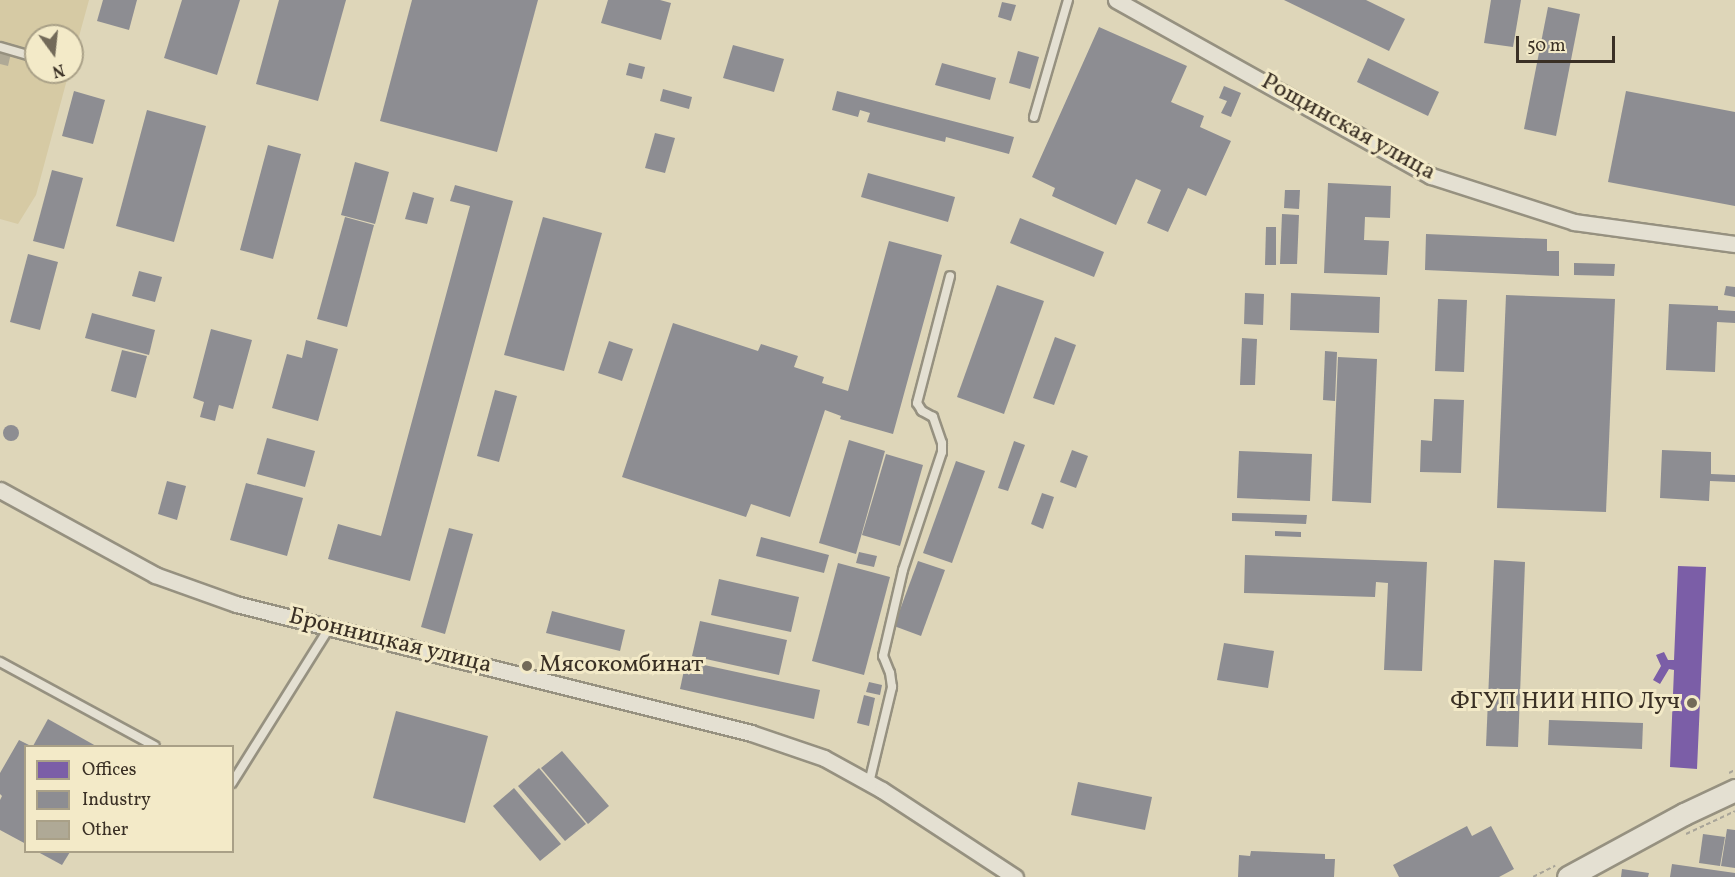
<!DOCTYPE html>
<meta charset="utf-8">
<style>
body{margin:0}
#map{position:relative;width:1735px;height:877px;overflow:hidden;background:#ded6b9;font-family:Vollkorn,serif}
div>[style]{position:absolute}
.green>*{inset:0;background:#d6caa4}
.offices>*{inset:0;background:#7b5ea7}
.industry>*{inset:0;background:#8d8d92}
.round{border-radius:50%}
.building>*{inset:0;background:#afa996}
.path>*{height:2px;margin-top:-1px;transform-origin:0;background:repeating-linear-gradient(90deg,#a8a498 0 4.5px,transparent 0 7.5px)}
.roads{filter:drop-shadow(2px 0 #969180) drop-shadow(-2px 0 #969180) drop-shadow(0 2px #969180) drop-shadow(0 -2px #969180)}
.service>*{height:8px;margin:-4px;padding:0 4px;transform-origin:4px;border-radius:4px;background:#e4e0d2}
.minor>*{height:15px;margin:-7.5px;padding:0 7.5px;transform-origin:7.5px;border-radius:7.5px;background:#e4e0d2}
.secondary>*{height:21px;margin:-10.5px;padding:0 10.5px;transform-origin:10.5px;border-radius:10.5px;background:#e4e0d2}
.dots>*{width:16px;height:16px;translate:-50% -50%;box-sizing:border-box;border:3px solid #f3eac8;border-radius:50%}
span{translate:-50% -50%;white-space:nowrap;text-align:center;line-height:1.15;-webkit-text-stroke:6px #f3eac8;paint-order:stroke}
.street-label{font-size:24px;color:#3a3025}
.poi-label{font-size:24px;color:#3a3025}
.left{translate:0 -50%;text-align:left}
.right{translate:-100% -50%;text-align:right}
.legend{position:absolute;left:24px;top:745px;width:210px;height:108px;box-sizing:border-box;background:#f3eac8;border:2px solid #a9a087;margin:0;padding:8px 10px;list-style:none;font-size:18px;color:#3a3025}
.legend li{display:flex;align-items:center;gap:12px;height:30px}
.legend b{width:30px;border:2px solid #a9a087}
.north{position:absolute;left:24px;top:24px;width:60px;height:60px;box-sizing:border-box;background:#f3eac8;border:2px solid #a9a087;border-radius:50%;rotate:165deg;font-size:16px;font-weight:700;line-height:24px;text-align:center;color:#3a3025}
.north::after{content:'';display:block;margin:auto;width:21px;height:27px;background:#736a59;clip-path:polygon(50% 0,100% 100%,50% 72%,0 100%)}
.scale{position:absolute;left:1516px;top:36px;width:99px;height:27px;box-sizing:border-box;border:3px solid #3a3025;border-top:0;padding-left:8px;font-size:18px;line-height:21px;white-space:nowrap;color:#3a3025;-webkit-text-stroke:4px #f3eac8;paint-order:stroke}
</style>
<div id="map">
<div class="green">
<i style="clip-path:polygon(0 0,89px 0,72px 62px,72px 36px,36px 36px,36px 72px,69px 72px,36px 195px,18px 224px,0 219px)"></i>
</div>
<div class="offices">
<i style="clip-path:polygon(1678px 566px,1706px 567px,1697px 769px,1670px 767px,1674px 670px,1669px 669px,1660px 684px,1653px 680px,1661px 666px,1656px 655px,1664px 652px,1668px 660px,1674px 660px)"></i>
</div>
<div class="industry">
<i style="clip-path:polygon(103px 0,137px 0,129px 30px,97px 21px)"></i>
<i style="clip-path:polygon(182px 0,240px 0,217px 75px,164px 58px)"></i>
<i style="clip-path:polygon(279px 0,346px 0,318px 101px,256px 84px)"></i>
<i style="clip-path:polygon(412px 0,538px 0,497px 152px,380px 121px)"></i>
<i style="clip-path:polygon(608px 0,660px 0,671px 3px,661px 40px,601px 23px)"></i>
<i style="clip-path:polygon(1284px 0,1366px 0,1405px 19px,1389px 51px)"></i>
<i style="clip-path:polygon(1491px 0,1521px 0,1513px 47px,1484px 43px)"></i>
<i style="clip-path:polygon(1002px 2px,1016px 5px,1011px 21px,998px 17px)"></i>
<i style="clip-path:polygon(1548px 7px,1580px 14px,1556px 136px,1524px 129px)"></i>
<i style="clip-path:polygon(1099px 27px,1187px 66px,1171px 102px,1204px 116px,1200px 127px,1231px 141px,1206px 196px,1188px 188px,1168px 232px,1147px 223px,1161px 190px,1136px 179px,1116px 225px,1052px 196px,1055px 188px,1032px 177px)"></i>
<i style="clip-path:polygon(733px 45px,784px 59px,774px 92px,723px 78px)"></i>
<i style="clip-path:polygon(1018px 51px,1039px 57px,1030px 89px,1009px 83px)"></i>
<i style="clip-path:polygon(1368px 58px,1439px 92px,1428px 116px,1357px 82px)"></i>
<i style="clip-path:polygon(629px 63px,645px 67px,642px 79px,626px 75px)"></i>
<i style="clip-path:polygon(942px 63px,996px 78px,990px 100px,935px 85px)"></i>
<i style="clip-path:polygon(1224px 86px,1241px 93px,1231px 117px,1221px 113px,1227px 101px,1219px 98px)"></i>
<i style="clip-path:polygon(663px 89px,692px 97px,689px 109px,660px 101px)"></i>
<i style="clip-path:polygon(74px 91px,105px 100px,93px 144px,62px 136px)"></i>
<i style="clip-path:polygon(837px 91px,1014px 137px,1009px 154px,946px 137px,945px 142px,867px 122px,870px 113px,860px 110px,858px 117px,832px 110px)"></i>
<i style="clip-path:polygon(1626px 91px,1735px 112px,1735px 206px,1608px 182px)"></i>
<i style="clip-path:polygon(147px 110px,206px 126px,174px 242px,116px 226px)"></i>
<i style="clip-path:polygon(655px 133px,675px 138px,665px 173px,645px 168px)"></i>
<i style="clip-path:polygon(268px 145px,301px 154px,273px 259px,240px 250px)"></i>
<i style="clip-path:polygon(355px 162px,389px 172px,375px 224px,341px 215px)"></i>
<i style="clip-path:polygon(52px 170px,83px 178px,64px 249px,33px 241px)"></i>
<i style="clip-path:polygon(868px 173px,955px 197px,948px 222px,861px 197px)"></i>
<i style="clip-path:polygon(1328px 183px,1391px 186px,1390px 218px,1365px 217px,1364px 240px,1389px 241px,1387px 275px,1324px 273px)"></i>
<i style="clip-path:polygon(455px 185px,513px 201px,410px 581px,328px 559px,338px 524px,381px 536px,470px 206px,450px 201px)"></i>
<i style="clip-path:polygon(1285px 190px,1300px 190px,1299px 209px,1284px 208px)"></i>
<i style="clip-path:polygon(413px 192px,434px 198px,427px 224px,405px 219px)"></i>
<i style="clip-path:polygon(1282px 214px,1299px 215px,1297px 264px,1280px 264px)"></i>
<i style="clip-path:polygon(345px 217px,374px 225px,347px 327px,317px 319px)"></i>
<i style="clip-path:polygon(543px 217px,602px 233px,564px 371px,504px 355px)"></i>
<i style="clip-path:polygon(1020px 218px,1104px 252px,1094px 277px,1010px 243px)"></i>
<i style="clip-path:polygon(1266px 227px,1276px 227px,1276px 265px,1265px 265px)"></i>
<i style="clip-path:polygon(1426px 234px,1547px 239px,1547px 251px,1559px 251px,1559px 276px,1425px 270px)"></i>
<i style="clip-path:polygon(889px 241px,942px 255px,893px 434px,840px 419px,841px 416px,825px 410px,790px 517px,751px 504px,746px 517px,622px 477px,673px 323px,758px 351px,761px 344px,798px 356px,794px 367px,824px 377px,822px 383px,848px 391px)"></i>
<i style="clip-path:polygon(28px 254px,58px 262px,40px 330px,10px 322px)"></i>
<i style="clip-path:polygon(1574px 263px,1615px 264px,1614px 276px,1574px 275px)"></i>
<i style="clip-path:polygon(139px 271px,162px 277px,155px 302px,132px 296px)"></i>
<i style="clip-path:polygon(997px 285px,1044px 301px,1004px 414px,957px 397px)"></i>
<i style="clip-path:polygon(1726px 286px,1735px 287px,1735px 297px,1724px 295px)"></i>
<i style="clip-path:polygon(1245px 293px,1264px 294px,1263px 325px,1244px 324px)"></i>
<i style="clip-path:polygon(1291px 293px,1380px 297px,1379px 333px,1290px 330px)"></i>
<i style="clip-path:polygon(1506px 295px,1615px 299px,1606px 512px,1497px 508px)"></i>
<i style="clip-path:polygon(1438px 299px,1467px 300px,1464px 372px,1435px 371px)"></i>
<i style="clip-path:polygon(1669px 304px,1718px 306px,1718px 310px,1735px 311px,1735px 323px,1717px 322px,1715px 372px,1666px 370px)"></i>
<i style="clip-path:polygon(92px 313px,155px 330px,149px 355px,85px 338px)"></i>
<i style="clip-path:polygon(211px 329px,252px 340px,233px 409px,219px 405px,215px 421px,200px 417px,204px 402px,193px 398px)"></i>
<i style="clip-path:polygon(1055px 337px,1076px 345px,1054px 405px,1033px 398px)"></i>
<i style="clip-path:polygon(1242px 338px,1257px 339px,1255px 385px,1240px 385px)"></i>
<i style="clip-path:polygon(306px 340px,338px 349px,318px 421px,272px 408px,287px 354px,302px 358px)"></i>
<i style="clip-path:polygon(609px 341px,633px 349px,622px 381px,598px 373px)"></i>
<i style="clip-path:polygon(122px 350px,147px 356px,136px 398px,111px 391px)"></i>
<i style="clip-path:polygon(1325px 351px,1337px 352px,1335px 401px,1323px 400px)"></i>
<i style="clip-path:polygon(1338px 357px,1377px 359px,1371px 503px,1332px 501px)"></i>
<i style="clip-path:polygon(495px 390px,517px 396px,499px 462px,477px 456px)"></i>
<i style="clip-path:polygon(1434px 399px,1464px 400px,1461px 473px,1420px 472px,1421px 440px,1432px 441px)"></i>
<i class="round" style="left:3px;top:425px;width:16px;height:16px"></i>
<i style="clip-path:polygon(267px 438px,315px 451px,305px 487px,257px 474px)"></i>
<i style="clip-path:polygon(849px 440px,885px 451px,856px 554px,819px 543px)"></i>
<i style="clip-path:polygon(1014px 441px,1025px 445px,1008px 491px,998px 488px)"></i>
<i style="clip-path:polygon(1072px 450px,1088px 456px,1076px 488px,1060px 482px)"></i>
<i style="clip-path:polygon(1662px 450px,1711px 452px,1711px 474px,1735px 475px,1735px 482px,1710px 481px,1709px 501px,1660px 498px)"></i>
<i style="clip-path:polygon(1239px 451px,1312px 454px,1310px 501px,1237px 498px)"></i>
<i style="clip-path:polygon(886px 454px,923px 465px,900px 546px,862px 535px)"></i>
<i style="clip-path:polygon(956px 461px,985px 471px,952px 563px,923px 553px)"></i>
<i style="clip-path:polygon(167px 481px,186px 486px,177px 520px,158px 514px)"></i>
<i style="clip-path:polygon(246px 483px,303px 498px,287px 556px,230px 540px)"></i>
<i style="clip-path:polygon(1042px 493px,1054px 497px,1043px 529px,1031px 524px)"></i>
<i style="clip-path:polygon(1232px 513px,1307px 515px,1306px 524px,1232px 521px)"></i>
<i style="clip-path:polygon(449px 528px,473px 534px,445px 634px,421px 627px)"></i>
<i style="clip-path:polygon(1275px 531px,1301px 532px,1301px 537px,1275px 536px)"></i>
<i style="clip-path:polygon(761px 537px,829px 555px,824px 573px,756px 556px)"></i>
<i style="clip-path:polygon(859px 552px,877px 556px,874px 567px,856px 563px)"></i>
<i style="clip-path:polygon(1245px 555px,1427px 562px,1422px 671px,1384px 670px,1388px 583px,1376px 582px,1375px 597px,1244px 593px)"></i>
<i style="clip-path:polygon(1494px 560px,1525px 562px,1518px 747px,1486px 746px)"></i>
<i style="clip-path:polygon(918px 561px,945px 570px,921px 636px,894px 626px)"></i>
<i style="clip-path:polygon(838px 563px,890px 577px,864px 675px,812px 661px)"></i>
<i style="clip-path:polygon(719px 579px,799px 597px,791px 632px,711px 615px)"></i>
<i style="clip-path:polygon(552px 611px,625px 630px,620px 651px,546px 633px)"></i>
<i style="clip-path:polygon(700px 621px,787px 640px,779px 675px,692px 656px)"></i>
<i style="clip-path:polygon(1224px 643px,1274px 651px,1268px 688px,1217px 680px)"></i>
<i style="clip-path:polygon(686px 661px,820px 690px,814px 719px,680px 689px)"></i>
<i style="clip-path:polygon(869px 682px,882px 685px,880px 695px,866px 692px)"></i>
<i style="clip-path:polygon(864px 695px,875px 698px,869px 726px,857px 723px)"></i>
<i style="clip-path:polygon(396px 711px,488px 736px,465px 823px,373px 798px)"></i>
<i style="clip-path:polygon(48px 719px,96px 746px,33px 746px)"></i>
<i style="clip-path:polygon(1549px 720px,1643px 723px,1642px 749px,1548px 745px)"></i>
<i style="clip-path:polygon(19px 740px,31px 746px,26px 746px,26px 844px,0 830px,0 800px,2px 796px,0 794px,0 773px)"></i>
<i style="clip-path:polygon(562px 751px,609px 806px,588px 824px,541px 768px)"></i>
<i style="clip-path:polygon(539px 768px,586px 824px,565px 841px,518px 786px)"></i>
<i style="clip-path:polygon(1078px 782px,1152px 797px,1145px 830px,1071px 815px)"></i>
<i style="clip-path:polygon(514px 788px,561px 844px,540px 861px,493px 806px)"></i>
<i style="clip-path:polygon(1467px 826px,1472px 836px,1491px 826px,1514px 869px,1499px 877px,1399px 877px,1393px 865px)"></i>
<i style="clip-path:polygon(1727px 829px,1735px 830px,1735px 868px,1721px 866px)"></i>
<i style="clip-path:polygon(1703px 834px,1725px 837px,1720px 866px,1699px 863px)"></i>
<i style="clip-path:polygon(1251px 851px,1325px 854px,1325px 859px,1335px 859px,1334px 877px,1238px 877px,1239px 855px,1250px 856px)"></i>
<i style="clip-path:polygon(38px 852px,70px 852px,62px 865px)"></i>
<i style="clip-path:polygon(1672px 864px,1735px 873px,1735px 877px,1670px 877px)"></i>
<i style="clip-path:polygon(1622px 869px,1649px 873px,1648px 877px,1621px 877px)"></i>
</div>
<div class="building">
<i style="clip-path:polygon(0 51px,11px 53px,8px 66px,0 64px)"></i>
</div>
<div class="path">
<i style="left:1729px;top:773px;width:7px;rotate:-27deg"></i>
<i style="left:1686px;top:834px;width:54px;rotate:-25.1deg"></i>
<i style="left:1533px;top:877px;width:25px;rotate:-27deg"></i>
</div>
<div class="roads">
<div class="service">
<i style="left:0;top:47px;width:37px;rotate:16deg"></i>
<i style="left:1034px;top:117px;width:122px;rotate:-73.8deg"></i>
<i style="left:0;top:662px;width:176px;rotate:28.5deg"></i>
<i style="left:232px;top:783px;width:184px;rotate:-57.9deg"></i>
<i style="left:869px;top:783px;width:99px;rotate:-76.5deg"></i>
<i style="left:892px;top:687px;width:14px;rotate:-98deg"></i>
<i style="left:890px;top:673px;width:18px;rotate:-112deg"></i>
<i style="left:883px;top:656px;width:88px;rotate:-76.9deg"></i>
<i style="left:903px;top:570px;width:124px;rotate:-71.7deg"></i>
<i style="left:942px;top:452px;width:9px;rotate:-90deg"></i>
<i style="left:942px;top:443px;width:28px;rotate:-109deg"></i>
<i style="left:933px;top:417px;width:13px;rotate:-151deg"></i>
<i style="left:922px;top:411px;width:9px;rotate:-122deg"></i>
<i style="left:917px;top:403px;width:131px;rotate:-75.4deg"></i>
</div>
<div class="minor">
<i style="left:1116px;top:0;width:361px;rotate:29.2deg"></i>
<i style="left:1431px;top:176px;width:150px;rotate:17.8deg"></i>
<i style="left:1574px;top:222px;width:162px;rotate:7.8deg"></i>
<i style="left:0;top:490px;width:177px;rotate:28.7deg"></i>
<i style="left:155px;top:575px;width:86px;rotate:19.7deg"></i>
<i style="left:236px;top:604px;width:531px;rotate:14.06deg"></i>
<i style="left:751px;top:733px;width:77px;rotate:18.9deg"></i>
<i style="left:824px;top:758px;width:66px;rotate:28.9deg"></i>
<i style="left:882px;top:790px;width:159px;rotate:33.2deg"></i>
</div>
<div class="secondary">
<i style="left:1568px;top:877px;width:132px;rotate:-28.5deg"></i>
<i style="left:1684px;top:814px;width:56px;rotate:-25.2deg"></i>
</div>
</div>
<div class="dots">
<i style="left:527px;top:666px;background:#736a59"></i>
<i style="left:1692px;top:703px;background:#736a59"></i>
</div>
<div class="street-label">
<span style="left:1348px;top:128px;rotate:29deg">Рощинская улица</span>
<span style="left:390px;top:642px;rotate:14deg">Бронницкая улица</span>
</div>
<div class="poi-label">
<span class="left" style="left:539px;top:666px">Мясокомбинат</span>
<span class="right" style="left:1680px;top:703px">ФГУП НИИ НПО Луч</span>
</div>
<ul class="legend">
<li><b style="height:16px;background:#7b5ea7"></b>Offices</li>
<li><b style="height:16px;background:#8d8d92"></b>Industry</li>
<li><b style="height:16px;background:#afa996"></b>Other</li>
</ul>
<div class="north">N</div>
<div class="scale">50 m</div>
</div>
